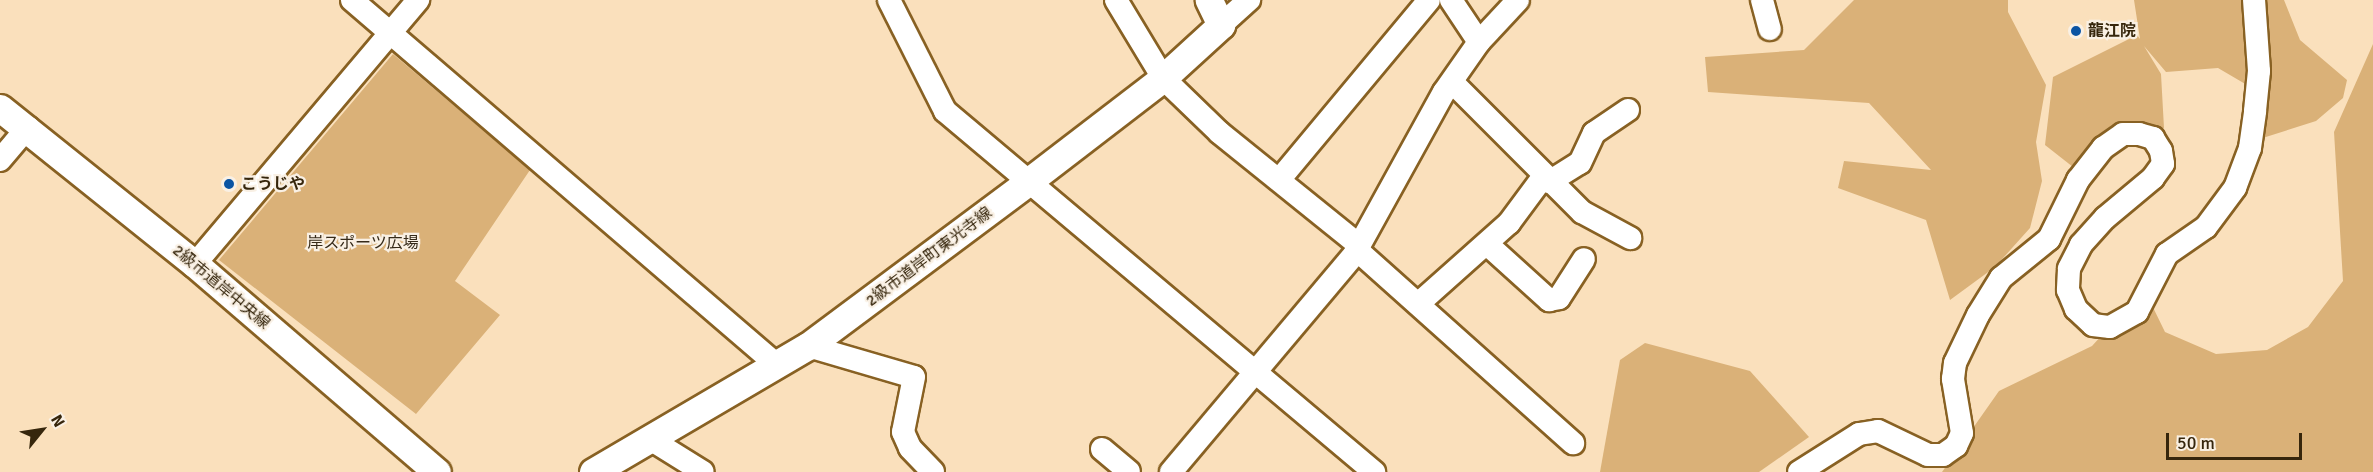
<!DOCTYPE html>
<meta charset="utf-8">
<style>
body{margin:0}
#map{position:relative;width:2373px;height:472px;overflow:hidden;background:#fae0bc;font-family:Signika,"Noto Sans JP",sans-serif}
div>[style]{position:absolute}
.green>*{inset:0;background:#dab178}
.roads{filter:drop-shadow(2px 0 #886123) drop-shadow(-2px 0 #886123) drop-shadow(0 2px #886123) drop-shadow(0 -2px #886123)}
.minor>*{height:22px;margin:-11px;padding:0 11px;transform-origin:11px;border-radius:11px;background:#fff}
.tertiary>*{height:27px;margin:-13.5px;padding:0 13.5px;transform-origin:13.5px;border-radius:13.5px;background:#fff}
.dots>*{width:16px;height:16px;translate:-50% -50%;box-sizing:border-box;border:3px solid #f9f0e4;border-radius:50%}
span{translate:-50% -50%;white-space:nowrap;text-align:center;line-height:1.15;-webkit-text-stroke:4.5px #f9f0e4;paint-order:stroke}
.poi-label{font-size:16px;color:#36260c;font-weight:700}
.left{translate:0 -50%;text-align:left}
.park-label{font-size:16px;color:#362a19}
.street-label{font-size:16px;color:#36260c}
.north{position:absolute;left:12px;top:400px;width:60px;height:60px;-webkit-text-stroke:4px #f9f0e4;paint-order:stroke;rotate:60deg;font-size:16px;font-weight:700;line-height:24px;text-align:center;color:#36260c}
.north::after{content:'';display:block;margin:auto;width:21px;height:27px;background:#36260c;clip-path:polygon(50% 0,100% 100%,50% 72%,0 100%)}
.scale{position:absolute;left:2166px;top:433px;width:136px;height:27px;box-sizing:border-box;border:3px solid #36260c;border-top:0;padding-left:8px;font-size:18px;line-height:21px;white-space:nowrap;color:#36260c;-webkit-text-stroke:4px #f9f0e4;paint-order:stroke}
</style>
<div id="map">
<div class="green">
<i style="clip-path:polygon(1854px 0,2008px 0,2008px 12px,2046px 85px,2036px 142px,2042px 181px,2030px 228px,1995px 267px,1950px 300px,1926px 220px,1838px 188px,1844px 161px,1931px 170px,1869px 103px,1708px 92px,1705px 57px,1804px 50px)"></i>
<i style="clip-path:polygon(2134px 0,2284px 0,2300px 40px,2347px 80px,2343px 98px,2316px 121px,2250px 142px,2247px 85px,2218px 68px,2166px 72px,2144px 46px,2161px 74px,2164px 128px,2126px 124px,2073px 167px,2045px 145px,2053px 77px,2137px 35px,2140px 39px)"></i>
<i style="clip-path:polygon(2373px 44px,2373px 472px,1942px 472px,1999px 391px,2092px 346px,2144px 289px,2165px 332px,2216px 354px,2267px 350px,2308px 327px,2343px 281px,2334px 132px)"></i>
<i style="clip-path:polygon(393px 54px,530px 170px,455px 281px,500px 315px,416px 414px,219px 260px)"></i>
<i style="clip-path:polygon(1645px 343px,1750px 371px,1809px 437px,1759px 472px,1600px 472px,1620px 360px)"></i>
</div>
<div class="roads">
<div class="minor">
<i style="left:352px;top:0;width:560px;rotate:40.66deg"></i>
<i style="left:889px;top:0;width:124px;rotate:63.2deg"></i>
<i style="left:945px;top:111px;width:561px;rotate:40.08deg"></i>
<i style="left:1116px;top:0;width:91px;rotate:58.9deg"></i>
<i style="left:1163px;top:78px;width:79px;rotate:44deg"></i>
<i style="left:1220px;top:133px;width:179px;rotate:38.9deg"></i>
<i style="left:1451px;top:0;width:50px;rotate:56.3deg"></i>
<i style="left:1762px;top:0;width:30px;rotate:75deg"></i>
<i style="left:1221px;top:25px;width:38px;rotate:-42deg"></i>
<i style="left:1452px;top:82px;width:184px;rotate:45deg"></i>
<i style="left:1582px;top:212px;width:55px;rotate:28.4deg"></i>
<i style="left:0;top:160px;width:43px;rotate:-49.7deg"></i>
<i style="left:1279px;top:180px;width:234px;rotate:-50.2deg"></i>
<i style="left:1549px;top:182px;width:36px;rotate:-32deg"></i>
<i style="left:1580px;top:163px;width:33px;rotate:-65deg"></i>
<i style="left:1594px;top:133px;width:41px;rotate:-34.1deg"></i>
<i style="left:1487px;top:244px;width:84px;rotate:42.1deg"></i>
<i style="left:1549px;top:300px;width:10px;rotate:-11deg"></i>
<i style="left:1559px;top:298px;width:46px;rotate:-57.3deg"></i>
<i style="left:1357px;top:250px;width:290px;rotate:41.8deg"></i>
<i style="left:195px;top:264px;width:346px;rotate:-49.8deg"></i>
<i style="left:1418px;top:304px;width:122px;rotate:-41.7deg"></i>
<i style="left:1509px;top:223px;width:57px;rotate:-53.5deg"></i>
<i style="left:808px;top:346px;width:110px;rotate:16.3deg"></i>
<i style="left:914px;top:377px;width:56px;rotate:101.3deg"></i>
<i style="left:903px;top:432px;width:17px;rotate:66deg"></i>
<i style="left:910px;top:448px;width:33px;rotate:46deg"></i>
<i style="left:650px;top:439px;width:62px;rotate:31.9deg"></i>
<i style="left:1102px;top:449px;width:35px;rotate:40deg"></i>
<i style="left:1171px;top:472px;width:284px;rotate:-49.9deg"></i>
<i style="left:1354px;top:255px;width:186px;rotate:-61.1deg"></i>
<i style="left:1444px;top:92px;width:61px;rotate:-55deg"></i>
<i style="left:1479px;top:42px;width:57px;rotate:-47.1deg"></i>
<i style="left:1799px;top:472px;width:71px;rotate:-32.3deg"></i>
<i style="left:1859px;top:434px;width:19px;rotate:-9deg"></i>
<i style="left:1878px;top:431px;width:55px;rotate:25.6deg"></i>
<i style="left:1928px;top:455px;width:15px"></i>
<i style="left:1943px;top:455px;width:16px;rotate:-35deg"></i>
<i style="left:1956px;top:446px;width:14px;rotate:-65deg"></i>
<i style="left:1962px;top:433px;width:55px;rotate:-99.5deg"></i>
<i style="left:1953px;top:379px;width:16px;rotate:-83deg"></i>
<i style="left:1955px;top:363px;width:53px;rotate:-64.4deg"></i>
<i style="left:1978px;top:315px;width:44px;rotate:-58.1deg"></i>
<i style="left:2001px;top:278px;width:62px;rotate:-39.1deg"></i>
<i style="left:2049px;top:239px;width:66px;rotate:-63.8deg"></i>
<i style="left:2078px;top:180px;width:41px;rotate:-52deg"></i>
<i style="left:2103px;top:148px;width:24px;rotate:-35deg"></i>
<i style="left:2123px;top:134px;width:16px"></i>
<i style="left:2139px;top:134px;width:15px;rotate:16deg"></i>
<i style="left:2153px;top:138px;width:15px;rotate:58deg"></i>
<i style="left:2161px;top:151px;width:13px;rotate:81deg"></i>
<i style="left:2163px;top:164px;width:17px;rotate:126deg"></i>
<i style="left:2153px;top:178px;width:62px;rotate:140.2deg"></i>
<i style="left:2105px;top:218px;width:36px;rotate:132deg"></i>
<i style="left:2081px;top:245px;width:27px;rotate:117deg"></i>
<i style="left:2069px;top:269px;width:21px;rotate:93deg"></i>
<i style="left:2068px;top:290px;width:21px;rotate:67deg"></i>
<i style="left:2076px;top:309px;width:23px;rotate:43deg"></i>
<i style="left:2093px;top:325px;width:17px;rotate:7deg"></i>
<i style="left:2110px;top:327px;width:31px;rotate:-29deg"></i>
<i style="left:2137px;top:312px;width:65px;rotate:-62.7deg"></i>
<i style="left:2167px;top:254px;width:47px;rotate:-34.7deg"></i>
<i style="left:2206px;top:227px;width:49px;rotate:-53.4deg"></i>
<i style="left:2235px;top:188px;width:43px;rotate:-69.4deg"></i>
<i style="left:2250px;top:148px;width:37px;rotate:-82deg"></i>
<i style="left:2255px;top:111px;width:40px;rotate:-84.3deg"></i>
<i style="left:2259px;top:71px;width:71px;rotate:-94deg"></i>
</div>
<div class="tertiary">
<i style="left:0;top:108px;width:250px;rotate:38.7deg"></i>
<i style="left:195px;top:264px;width:319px;rotate:40.7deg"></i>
<i style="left:593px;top:472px;width:249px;rotate:-30.4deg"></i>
<i style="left:808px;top:346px;width:276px;rotate:-36.7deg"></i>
<i style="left:1029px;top:181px;width:169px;rotate:-37.5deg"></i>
<i style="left:1163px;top:78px;width:79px;rotate:-42.4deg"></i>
<i style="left:1221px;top:25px;width:28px;rotate:-116deg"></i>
</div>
</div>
<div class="dots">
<i style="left:2076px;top:31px;background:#0a54a3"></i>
<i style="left:229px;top:184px;background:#0a54a3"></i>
</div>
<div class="poi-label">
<span class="left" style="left:2088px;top:31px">龍江院</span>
<span class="left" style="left:241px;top:184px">こうじや</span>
</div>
<div class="park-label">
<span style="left:363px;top:243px">岸スポーツ広場</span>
</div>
<div class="street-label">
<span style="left:929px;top:257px;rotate:-37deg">2級市道岸町東光寺線</span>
<span style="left:221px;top:287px;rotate:40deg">2級市道岸中央線</span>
</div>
<div class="north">N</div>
<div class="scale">50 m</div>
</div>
